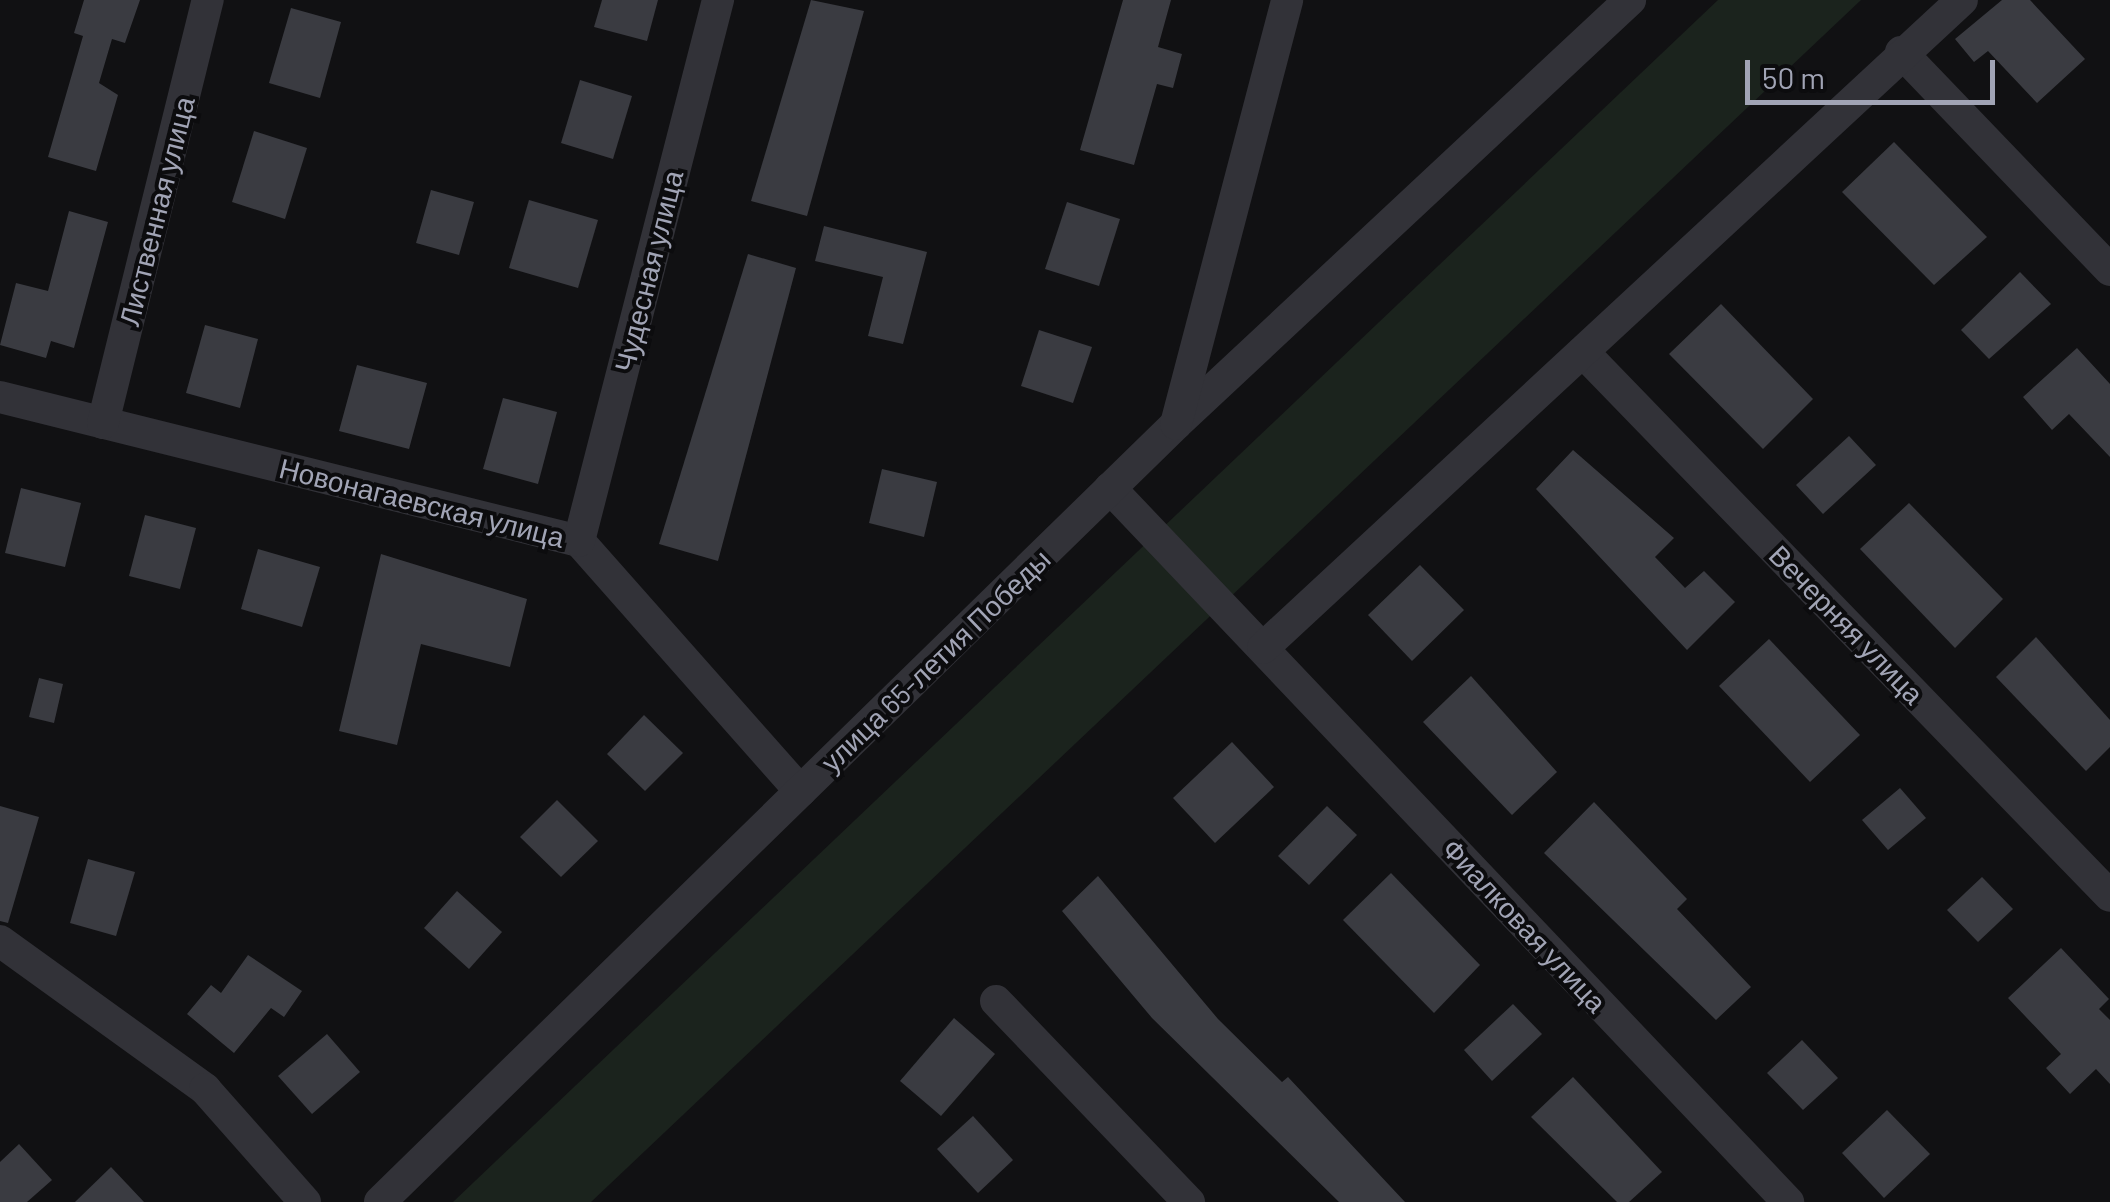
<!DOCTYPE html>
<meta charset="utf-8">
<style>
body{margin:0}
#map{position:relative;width:2110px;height:1202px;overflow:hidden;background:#111113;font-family:Barlow,sans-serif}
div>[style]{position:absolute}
.green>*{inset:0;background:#1b231d}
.building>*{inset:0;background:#3a3b41}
.street>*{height:32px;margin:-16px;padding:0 16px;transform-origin:16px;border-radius:16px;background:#323238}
span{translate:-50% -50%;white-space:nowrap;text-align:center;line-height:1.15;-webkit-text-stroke:8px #0c0c0e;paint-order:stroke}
.street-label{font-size:28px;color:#a1a4b5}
.scale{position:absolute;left:1745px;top:60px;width:250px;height:45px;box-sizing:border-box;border:5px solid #a1a4b5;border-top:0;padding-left:12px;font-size:30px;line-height:35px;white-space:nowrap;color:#a1a4b5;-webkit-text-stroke:8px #0c0c0e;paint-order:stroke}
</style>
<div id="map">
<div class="green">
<i style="clip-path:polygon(1718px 0,1861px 0,591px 1202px,453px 1202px)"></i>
</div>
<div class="building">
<i style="clip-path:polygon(84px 0,140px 0,125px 43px,112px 39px,99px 83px,118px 95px,96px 171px,48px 157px,83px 36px,74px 33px)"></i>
<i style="clip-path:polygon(602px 0,658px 0,647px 41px,594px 27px)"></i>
<i style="clip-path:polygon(811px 0,864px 11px,807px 216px,751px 201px)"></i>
<i style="clip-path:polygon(1123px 0,1171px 0,1158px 47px,1182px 54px,1173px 88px,1157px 84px,1134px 165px,1080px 150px)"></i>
<i style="clip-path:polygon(2002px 0,2030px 0,2085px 59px,2037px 103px,1988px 51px,1974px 62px,1955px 39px)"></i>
<i style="clip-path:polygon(291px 8px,341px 22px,320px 98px,269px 83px)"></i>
<i style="clip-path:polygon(580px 80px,632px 96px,613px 159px,561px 143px)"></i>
<i style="clip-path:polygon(254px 131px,307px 148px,285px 219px,232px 202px)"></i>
<i style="clip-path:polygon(1894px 142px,1987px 237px,1934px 285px,1842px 192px)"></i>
<i style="clip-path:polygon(431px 190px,474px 202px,459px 255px,416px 243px)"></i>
<i style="clip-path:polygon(529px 200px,598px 220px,578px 288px,509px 268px)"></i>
<i style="clip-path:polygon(1067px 202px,1120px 219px,1099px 286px,1045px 269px)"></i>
<i style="clip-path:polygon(69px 211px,108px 222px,74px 348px,51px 341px,46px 358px,0 345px,16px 283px,48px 291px)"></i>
<i style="clip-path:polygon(824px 226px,927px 252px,903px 344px,868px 336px,883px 277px,815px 261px)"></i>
<i style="clip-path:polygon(748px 254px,796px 268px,718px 561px,659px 544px)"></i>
<i style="clip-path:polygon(2020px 272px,2051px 304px,1989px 359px,1961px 330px)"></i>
<i style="clip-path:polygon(1721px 304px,1813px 399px,1763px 449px,1669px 354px)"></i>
<i style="clip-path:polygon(205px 325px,258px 339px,240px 408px,186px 393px)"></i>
<i style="clip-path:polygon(1039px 330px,1092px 347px,1073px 403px,1021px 386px)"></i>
<i style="clip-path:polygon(2077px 348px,2110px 384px,2110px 457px,2069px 414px,2052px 430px,2023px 397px)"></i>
<i style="clip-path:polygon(357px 365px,427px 383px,409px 449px,339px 431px)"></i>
<i style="clip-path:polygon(503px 398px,557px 412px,538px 484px,483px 469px)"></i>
<i style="clip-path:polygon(1849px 436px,1876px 465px,1823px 514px,1796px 485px)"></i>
<i style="clip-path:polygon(1573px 450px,1674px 538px,1655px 557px,1685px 588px,1704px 571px,1735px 602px,1687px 650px,1536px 489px)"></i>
<i style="clip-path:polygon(882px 469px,937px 482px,924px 537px,869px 523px)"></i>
<i style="clip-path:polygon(21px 488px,81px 503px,65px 567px,5px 553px)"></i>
<i style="clip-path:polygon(1909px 503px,2003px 599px,1955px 648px,1860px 549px)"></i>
<i style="clip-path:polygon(145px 515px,196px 528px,180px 589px,129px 576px)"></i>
<i style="clip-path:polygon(258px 549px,320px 567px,302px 627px,241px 609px)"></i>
<i style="clip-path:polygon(381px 554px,527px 599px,510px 667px,421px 644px,397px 745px,339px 731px)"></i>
<i style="clip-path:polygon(1420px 565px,1464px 610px,1412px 661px,1368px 615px)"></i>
<i style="clip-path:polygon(2036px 637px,2110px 720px,2110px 747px,2086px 771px,1996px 677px)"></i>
<i style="clip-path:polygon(1769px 639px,1860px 735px,1810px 782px,1719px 686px)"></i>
<i style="clip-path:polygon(1471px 676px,1557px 772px,1512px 815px,1423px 722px)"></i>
<i style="clip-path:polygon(39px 678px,63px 684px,54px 723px,29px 717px)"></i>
<i style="clip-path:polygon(644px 715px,683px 753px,645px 791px,607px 754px)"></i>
<i style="clip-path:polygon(1232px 742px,1274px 787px,1215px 843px,1173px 798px)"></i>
<i style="clip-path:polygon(1900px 788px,1926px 818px,1888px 850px,1862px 820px)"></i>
<i style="clip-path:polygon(557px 800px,598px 841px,561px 877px,520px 837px)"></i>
<i style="clip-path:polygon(1594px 802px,1687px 899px,1677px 909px,1751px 987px,1716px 1020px,1544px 853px)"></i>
<i style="clip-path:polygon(0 806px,39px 817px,8px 923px,0 921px)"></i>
<i style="clip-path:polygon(1327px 806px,1357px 835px,1309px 885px,1278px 856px)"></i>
<i style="clip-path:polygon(88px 859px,135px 872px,116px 936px,70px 923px)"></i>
<i style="clip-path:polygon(1391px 873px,1480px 965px,1434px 1013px,1343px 920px)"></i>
<i style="clip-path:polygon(1098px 876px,1218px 1019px,1282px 1082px,1288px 1077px,1405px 1202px,1339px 1202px,1152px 1018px,1062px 911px)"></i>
<i style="clip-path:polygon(1982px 877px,2013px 909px,1978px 942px,1947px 910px)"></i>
<i style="clip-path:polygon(457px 891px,502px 932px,469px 969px,424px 928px)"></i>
<i style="clip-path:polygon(2061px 948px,2109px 999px,2099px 1009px,2110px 1020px,2110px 1084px,2096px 1069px,2070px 1094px,2046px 1068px,2061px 1054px,2008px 998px)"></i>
<i style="clip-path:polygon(248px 955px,302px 991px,284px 1017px,271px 1008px,234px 1053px,187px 1014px,211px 985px,221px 993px)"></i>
<i style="clip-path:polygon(1513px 1004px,1542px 1034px,1492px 1081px,1464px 1050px)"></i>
<i style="clip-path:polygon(954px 1018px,995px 1054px,941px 1116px,900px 1081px)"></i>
<i style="clip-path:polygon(327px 1034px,360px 1072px,312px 1114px,278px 1076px)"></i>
<i style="clip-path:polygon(1802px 1040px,1838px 1078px,1803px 1110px,1767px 1073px)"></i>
<i style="clip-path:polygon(1573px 1077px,1662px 1172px,1629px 1202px,1617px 1202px,1531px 1117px)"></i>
<i style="clip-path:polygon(1887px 1110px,1930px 1154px,1884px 1198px,1842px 1153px)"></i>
<i style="clip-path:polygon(973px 1116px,1013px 1160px,978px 1193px,937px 1149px)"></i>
<i style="clip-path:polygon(19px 1144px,52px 1180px,27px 1202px,0 1202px,0 1162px)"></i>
<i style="clip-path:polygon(111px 1167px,144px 1202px,75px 1202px)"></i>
</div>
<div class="street">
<i style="left:1901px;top:52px;width:302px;rotate:46.2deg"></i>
<i style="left:1583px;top:352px;width:757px;rotate:45.91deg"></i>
<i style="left:0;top:397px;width:597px;rotate:13.97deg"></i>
<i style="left:579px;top:541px;width:334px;rotate:48.5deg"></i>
<i style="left:103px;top:423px;width:436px;rotate:-76.1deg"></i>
<i style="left:1177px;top:423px;width:620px;rotate:-43.04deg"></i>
<i style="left:1110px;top:488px;width:985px;rotate:46.48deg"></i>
<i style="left:579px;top:541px;width:559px;rotate:-75.59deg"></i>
<i style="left:1263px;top:648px;width:953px;rotate:-42.83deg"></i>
<i style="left:0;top:941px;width:253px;rotate:35.8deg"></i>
<i style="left:205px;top:1089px;width:151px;rotate:48.5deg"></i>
<i style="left:996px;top:1001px;width:279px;rotate:46.2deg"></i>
<i style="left:380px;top:1202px;width:1113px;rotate:-44.34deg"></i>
<i style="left:1176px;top:424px;width:438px;rotate:-75.3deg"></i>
</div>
<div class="street-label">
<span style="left:156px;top:211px;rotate:-76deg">Лиственная улица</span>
<span style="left:648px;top:271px;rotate:-76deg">Чудесная улица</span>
<span style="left:422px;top:502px;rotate:14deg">Новонагаевская улица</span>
<span style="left:1847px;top:624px;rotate:46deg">Вечерняя улица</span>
<span style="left:935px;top:660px;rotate:-44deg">улица 65-летия Победы</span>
<span style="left:1525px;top:925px;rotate:47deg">Фиалковая улица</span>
</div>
<div class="scale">50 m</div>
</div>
